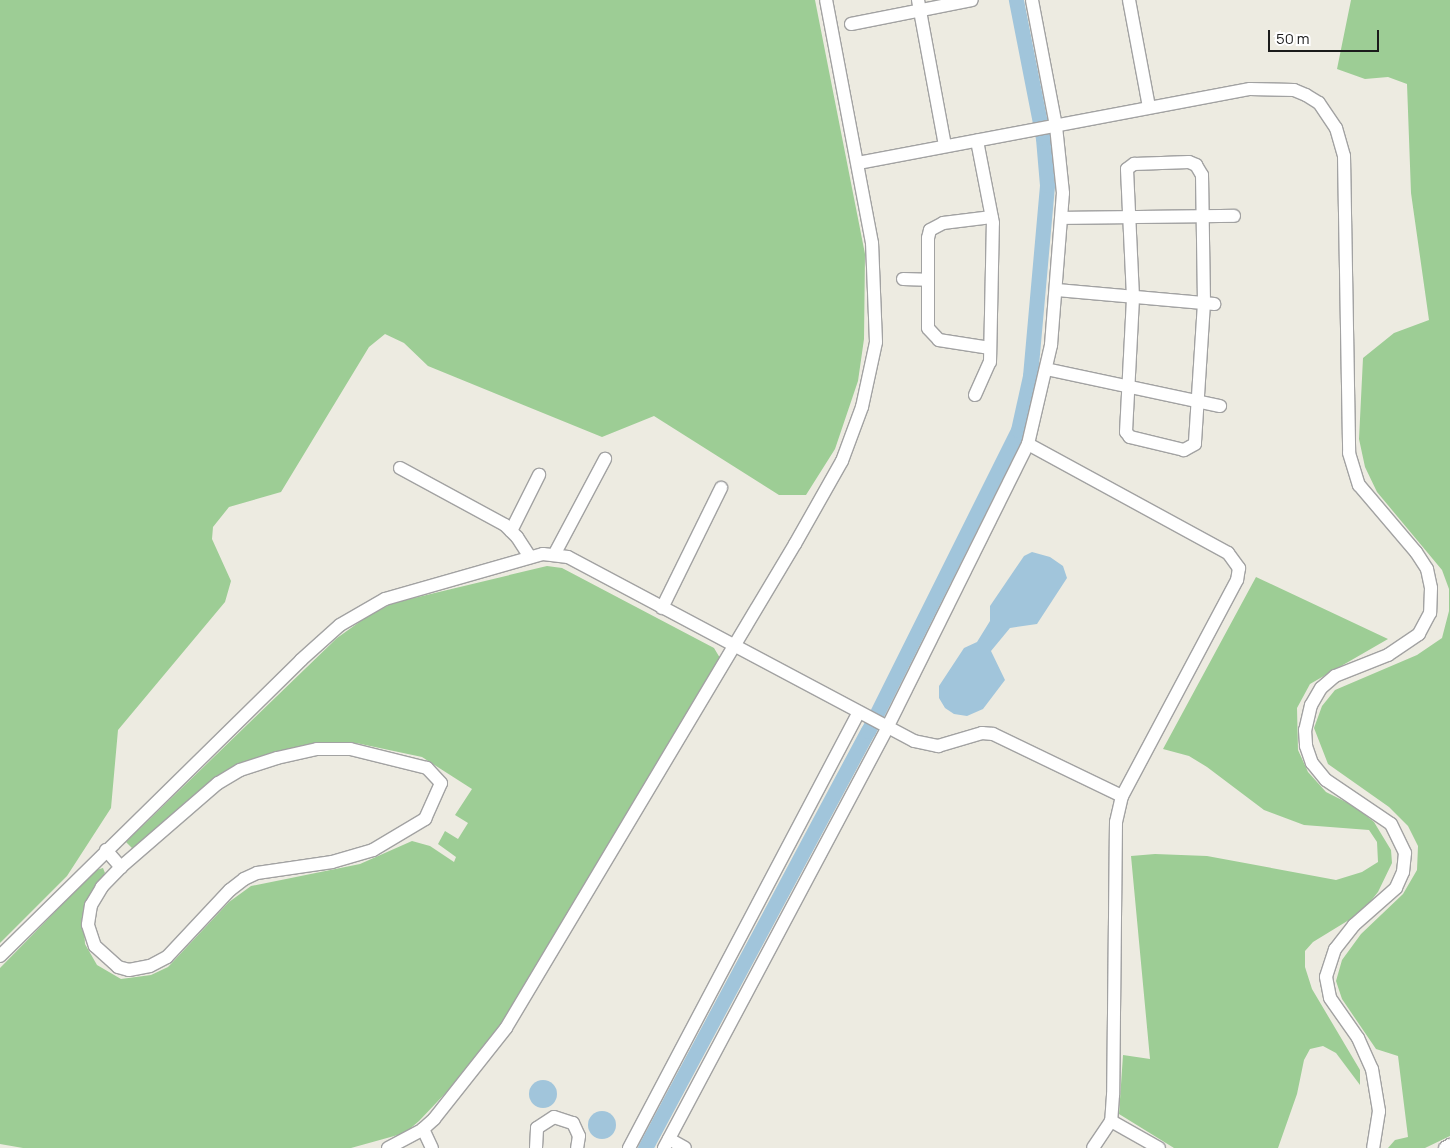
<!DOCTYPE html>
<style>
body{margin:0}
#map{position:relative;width:1450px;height:1148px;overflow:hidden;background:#edebe1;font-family:Manrope,sans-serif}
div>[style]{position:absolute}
.forest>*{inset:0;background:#9dcd95}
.water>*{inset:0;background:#a1c5db}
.round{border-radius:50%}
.canal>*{height:15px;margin:-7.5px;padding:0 7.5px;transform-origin:7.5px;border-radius:7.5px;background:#a1c5db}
.roads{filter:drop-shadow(1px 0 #a2a2a2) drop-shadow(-1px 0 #a2a2a2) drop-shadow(0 1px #a2a2a2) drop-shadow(0 -1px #a2a2a2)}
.minor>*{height:12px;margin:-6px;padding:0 6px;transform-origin:6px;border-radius:6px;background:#fff}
span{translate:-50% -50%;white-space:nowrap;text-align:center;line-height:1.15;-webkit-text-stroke:4.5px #fff;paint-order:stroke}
.scale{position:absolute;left:1268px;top:30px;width:111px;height:22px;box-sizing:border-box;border:2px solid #1b1b1b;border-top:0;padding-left:6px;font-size:15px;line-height:18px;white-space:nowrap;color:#1b1b1b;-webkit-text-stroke:4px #fff;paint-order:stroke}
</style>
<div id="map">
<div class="forest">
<i style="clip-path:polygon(0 0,815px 0,865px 254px,864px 339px,858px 381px,835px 449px,806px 495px,779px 495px,654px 416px,602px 437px,428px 366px,404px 343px,385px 334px,369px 347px,281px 492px,229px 507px,213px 527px,212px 539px,231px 581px,225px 602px,118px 730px,111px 808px,67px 876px,0 943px)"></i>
<i style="clip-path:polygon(1351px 0,1450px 0,1450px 1136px,1425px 1148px,1388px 1148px,1395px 1140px,1408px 1137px,1398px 1056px,1376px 1049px,1342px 999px,1336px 981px,1342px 960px,1361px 934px,1403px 894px,1417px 870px,1418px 846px,1408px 826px,1389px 807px,1328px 764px,1314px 728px,1322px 706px,1335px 690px,1417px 655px,1442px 638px,1449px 611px,1449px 589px,1442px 570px,1377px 492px,1365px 467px,1359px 439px,1363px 358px,1394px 333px,1429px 320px,1411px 193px,1407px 84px,1388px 77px,1365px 79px,1337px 69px)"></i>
<i style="clip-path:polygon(547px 566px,562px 568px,714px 648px,720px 658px,500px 1025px,456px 1082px,419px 1121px,405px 1133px,351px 1148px,23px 1148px,0 1144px,0 968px,96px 870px,103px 868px,105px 873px,83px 910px,85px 944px,97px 965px,121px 979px,151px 975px,168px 967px,229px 902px,251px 886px,360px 864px,412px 841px,430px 846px,454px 862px,456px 857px,438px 844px,445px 831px,458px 839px,468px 823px,455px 815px,472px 789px,422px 757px,356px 743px,317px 744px,238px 764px,133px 849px,126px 842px,337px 638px,365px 618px,393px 603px)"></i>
<i style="clip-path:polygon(1256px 577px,1388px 639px,1310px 684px,1297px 708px,1298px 750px,1308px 772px,1326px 792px,1354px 806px,1374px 822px,1391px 850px,1392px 863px,1378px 892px,1362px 912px,1313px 942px,1305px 951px,1305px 967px,1312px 989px,1360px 1070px,1360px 1085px,1336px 1053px,1323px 1046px,1310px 1049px,1304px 1060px,1297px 1094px,1278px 1148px,1174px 1148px,1119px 1114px,1123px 1055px,1150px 1059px,1131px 856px,1155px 854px,1207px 856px,1336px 880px,1362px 872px,1378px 862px,1377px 842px,1369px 830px,1304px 825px,1264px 810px,1207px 767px,1189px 756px,1163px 749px)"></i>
</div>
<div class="water">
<i style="clip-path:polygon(1032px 552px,1050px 557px,1063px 566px,1067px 578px,1037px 624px,1010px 628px,991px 651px,1005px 680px,983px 709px,967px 716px,954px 714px,945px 708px,939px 698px,939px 686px,964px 648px,977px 642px,990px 621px,990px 606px,1024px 556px)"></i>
<i class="round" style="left:529px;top:1080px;width:28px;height:28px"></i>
<i class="round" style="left:588px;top:1111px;width:28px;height:28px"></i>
</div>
<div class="canal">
<i style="left:645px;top:1148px;width:473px;rotate:-61.9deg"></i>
<i style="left:868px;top:731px;width:336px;rotate:-63.5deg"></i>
<i style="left:1018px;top:430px;width:55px;rotate:-77.5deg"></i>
<i style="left:1030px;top:376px;width:192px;rotate:-84.9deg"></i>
<i style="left:1047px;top:185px;width:47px;rotate:-94.9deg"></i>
<i style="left:1043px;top:138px;width:141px;rotate:-101.1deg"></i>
</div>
<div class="roads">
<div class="minor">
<i style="left:918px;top:0;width:148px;rotate:79.5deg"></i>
<i style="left:1129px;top:0;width:109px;rotate:79.4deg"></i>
<i style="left:851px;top:24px;width:123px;rotate:-11.2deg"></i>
<i style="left:1189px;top:162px;width:8px;rotate:23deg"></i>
<i style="left:1196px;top:165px;width:12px;rotate:59deg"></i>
<i style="left:1202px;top:175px;width:128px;rotate:89.1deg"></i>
<i style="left:1204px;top:303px;width:141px;rotate:93.7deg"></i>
<i style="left:1195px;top:444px;width:13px;rotate:151deg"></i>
<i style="left:1184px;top:450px;width:56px;rotate:-166.5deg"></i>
<i style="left:1130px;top:437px;width:6px;rotate:-129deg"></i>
<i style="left:1126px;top:432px;width:135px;rotate:-87deg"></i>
<i style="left:1133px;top:297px;width:128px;rotate:-92.7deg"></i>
<i style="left:1127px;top:169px;width:9px;rotate:-36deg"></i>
<i style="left:1134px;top:164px;width:55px;rotate:-2.1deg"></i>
<i style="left:858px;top:163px;width:399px;rotate:-10.7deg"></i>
<i style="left:1250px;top:89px;width:44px;rotate:1.3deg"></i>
<i style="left:1294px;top:90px;width:13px;rotate:23deg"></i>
<i style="left:1306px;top:95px;width:15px;rotate:32deg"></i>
<i style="left:1319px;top:103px;width:30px;rotate:56deg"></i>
<i style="left:1336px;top:128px;width:29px;rotate:74deg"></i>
<i style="left:1344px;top:156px;width:297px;rotate:89deg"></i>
<i style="left:1349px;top:453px;width:34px;rotate:73deg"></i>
<i style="left:1359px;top:485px;width:88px;rotate:49.6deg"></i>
<i style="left:1416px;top:552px;width:20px;rotate:57deg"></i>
<i style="left:1427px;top:569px;width:19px;rotate:78deg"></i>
<i style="left:1431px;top:588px;width:25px;rotate:92deg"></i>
<i style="left:1430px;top:613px;width:24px;rotate:118deg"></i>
<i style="left:1419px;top:634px;width:37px;rotate:146deg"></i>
<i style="left:1388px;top:655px;width:57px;rotate:158.4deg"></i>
<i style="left:1335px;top:676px;width:18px;rotate:139deg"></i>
<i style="left:1321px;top:688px;width:20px;rotate:120deg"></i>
<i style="left:1311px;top:705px;width:26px;rotate:103deg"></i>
<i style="left:1305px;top:730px;width:16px;rotate:86deg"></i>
<i style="left:1306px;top:746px;width:18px;rotate:71deg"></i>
<i style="left:1312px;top:763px;width:22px;rotate:51deg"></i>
<i style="left:1326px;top:780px;width:78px;rotate:34.1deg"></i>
<i style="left:1391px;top:824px;width:32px;rotate:64deg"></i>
<i style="left:1405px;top:853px;width:19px;rotate:96deg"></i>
<i style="left:1403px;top:872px;width:17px;rotate:114deg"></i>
<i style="left:1396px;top:888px;width:56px;rotate:138.6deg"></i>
<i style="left:1354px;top:925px;width:31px;rotate:128deg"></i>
<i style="left:1335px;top:949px;width:29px;rotate:108deg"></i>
<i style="left:1326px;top:977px;width:21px;rotate:79deg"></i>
<i style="left:1330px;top:998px;width:49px;rotate:55deg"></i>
<i style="left:1358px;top:1038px;width:34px;rotate:66deg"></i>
<i style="left:1372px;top:1069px;width:43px;rotate:80.5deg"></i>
<i style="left:1379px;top:1111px;width:37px;rotate:99deg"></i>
<i style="left:1062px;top:218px;width:172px;rotate:-0.7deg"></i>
<i style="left:903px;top:279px;width:24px;rotate:2deg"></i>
<i style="left:1057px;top:290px;width:158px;rotate:5.1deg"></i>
<i style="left:990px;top:348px;width:52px;rotate:-171.1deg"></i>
<i style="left:939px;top:340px;width:16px;rotate:-133deg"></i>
<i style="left:928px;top:328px;width:90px;rotate:-90deg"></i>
<i style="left:928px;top:238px;width:8px;rotate:-76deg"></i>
<i style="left:930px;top:230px;width:15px;rotate:-28deg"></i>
<i style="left:943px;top:223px;width:49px;rotate:-7deg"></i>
<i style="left:1046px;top:369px;width:178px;rotate:12deg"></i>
<i style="left:975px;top:395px;width:36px;rotate:-66deg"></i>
<i style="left:990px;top:362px;width:139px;rotate:-88.8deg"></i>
<i style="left:993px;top:223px;width:84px;rotate:-101deg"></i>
<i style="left:1028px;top:444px;width:228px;rotate:28.6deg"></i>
<i style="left:1228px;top:553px;width:19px;rotate:54deg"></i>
<i style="left:1239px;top:568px;width:12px;rotate:99deg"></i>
<i style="left:1237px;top:580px;width:245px;rotate:118deg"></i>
<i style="left:1122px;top:796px;width:27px;rotate:103deg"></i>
<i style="left:1116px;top:822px;width:273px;rotate:90.6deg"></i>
<i style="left:1113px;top:1095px;width:26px;rotate:94deg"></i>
<i style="left:1111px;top:1121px;width:32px;rotate:124deg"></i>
<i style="left:400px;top:468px;width:119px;rotate:28.5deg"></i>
<i style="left:505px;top:525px;width:17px;rotate:45deg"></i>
<i style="left:517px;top:537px;width:24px;rotate:57deg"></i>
<i style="left:511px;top:531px;width:63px;rotate:-63.4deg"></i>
<i style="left:554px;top:555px;width:109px;rotate:-62deg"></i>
<i style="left:662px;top:608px;width:134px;rotate:-63.8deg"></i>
<i style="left:106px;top:850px;width:23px;rotate:49deg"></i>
<i style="left:121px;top:867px;width:28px;rotate:134deg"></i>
<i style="left:102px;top:887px;width:21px;rotate:121deg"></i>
<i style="left:91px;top:905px;width:20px;rotate:99deg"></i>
<i style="left:88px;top:925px;width:22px;rotate:72deg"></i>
<i style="left:95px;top:946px;width:31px;rotate:42deg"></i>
<i style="left:118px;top:967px;width:11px;rotate:15deg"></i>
<i style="left:129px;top:970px;width:21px;rotate:-11deg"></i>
<i style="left:150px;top:966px;width:19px;rotate:-28deg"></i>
<i style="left:167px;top:957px;width:92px;rotate:-46.8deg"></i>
<i style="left:230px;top:890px;width:18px;rotate:-38deg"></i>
<i style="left:244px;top:879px;width:14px;rotate:-25deg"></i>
<i style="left:257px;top:873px;width:76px;rotate:-8.3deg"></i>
<i style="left:332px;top:862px;width:43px;rotate:-16.3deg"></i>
<i style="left:373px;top:850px;width:61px;rotate:-30.8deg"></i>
<i style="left:425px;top:819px;width:39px;rotate:-66deg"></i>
<i style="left:441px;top:783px;width:21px;rotate:-133deg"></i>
<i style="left:427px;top:768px;width:79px;rotate:-166.1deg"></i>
<i style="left:350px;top:749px;width:33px;rotate:180deg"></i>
<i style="left:317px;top:749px;width:41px;rotate:167.3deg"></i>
<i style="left:277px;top:758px;width:39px;rotate:162deg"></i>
<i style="left:240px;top:770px;width:26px;rotate:149deg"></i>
<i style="left:218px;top:783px;width:128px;rotate:139.1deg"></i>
<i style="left:0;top:956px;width:422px;rotate:-44.5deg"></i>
<i style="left:301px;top:660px;width:52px;rotate:-41.9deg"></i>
<i style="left:340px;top:625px;width:52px;rotate:-30deg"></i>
<i style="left:385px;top:599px;width:164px;rotate:-15.9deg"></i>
<i style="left:543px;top:554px;width:25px;rotate:7deg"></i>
<i style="left:568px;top:557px;width:392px;rotate:28deg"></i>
<i style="left:914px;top:741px;width:25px;rotate:12deg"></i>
<i style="left:938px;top:746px;width:46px;rotate:-16.5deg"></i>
<i style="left:982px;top:733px;width:11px;rotate:5deg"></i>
<i style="left:993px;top:734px;width:143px;rotate:25.7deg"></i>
<i style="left:1111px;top:1121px;width:55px;rotate:29.4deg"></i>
<i style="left:423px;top:1129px;width:21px;rotate:65deg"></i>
<i style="left:669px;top:1139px;width:18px;rotate:29deg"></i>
<i style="left:388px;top:1148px;width:40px;rotate:-28deg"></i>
<i style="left:423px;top:1129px;width:15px;rotate:-42deg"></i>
<i style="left:434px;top:1119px;width:116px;rotate:-51.6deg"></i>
<i style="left:506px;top:1028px;width:564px;rotate:-59.16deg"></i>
<i style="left:795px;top:544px;width:95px;rotate:-60.5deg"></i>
<i style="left:842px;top:461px;width:58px;rotate:-69.7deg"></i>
<i style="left:862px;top:407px;width:66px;rotate:-77.8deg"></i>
<i style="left:876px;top:342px;width:99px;rotate:-92.3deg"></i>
<i style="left:872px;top:243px;width:247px;rotate:-100.7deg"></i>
<i style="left:536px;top:1148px;width:20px;rotate:-87deg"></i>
<i style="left:537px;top:1128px;width:20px;rotate:-33deg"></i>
<i style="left:554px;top:1117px;width:20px;rotate:18deg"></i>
<i style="left:573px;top:1123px;width:14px;rotate:65deg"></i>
<i style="left:579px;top:1136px;width:12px;rotate:99deg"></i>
<i style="left:629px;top:1148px;width:492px;rotate:-62.2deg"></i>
<i style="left:664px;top:1148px;width:476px;rotate:-62deg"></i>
<i style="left:887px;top:728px;width:317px;rotate:-63.6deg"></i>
<i style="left:1028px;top:444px;width:102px;rotate:-76.9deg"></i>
<i style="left:1051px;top:345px;width:152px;rotate:-85.5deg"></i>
<i style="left:1063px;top:193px;width:67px;rotate:-96deg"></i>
<i style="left:1056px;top:126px;width:128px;rotate:-100.8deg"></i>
<i style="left:1445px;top:1148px;width:6px;rotate:-31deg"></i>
</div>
</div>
<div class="scale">50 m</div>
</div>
